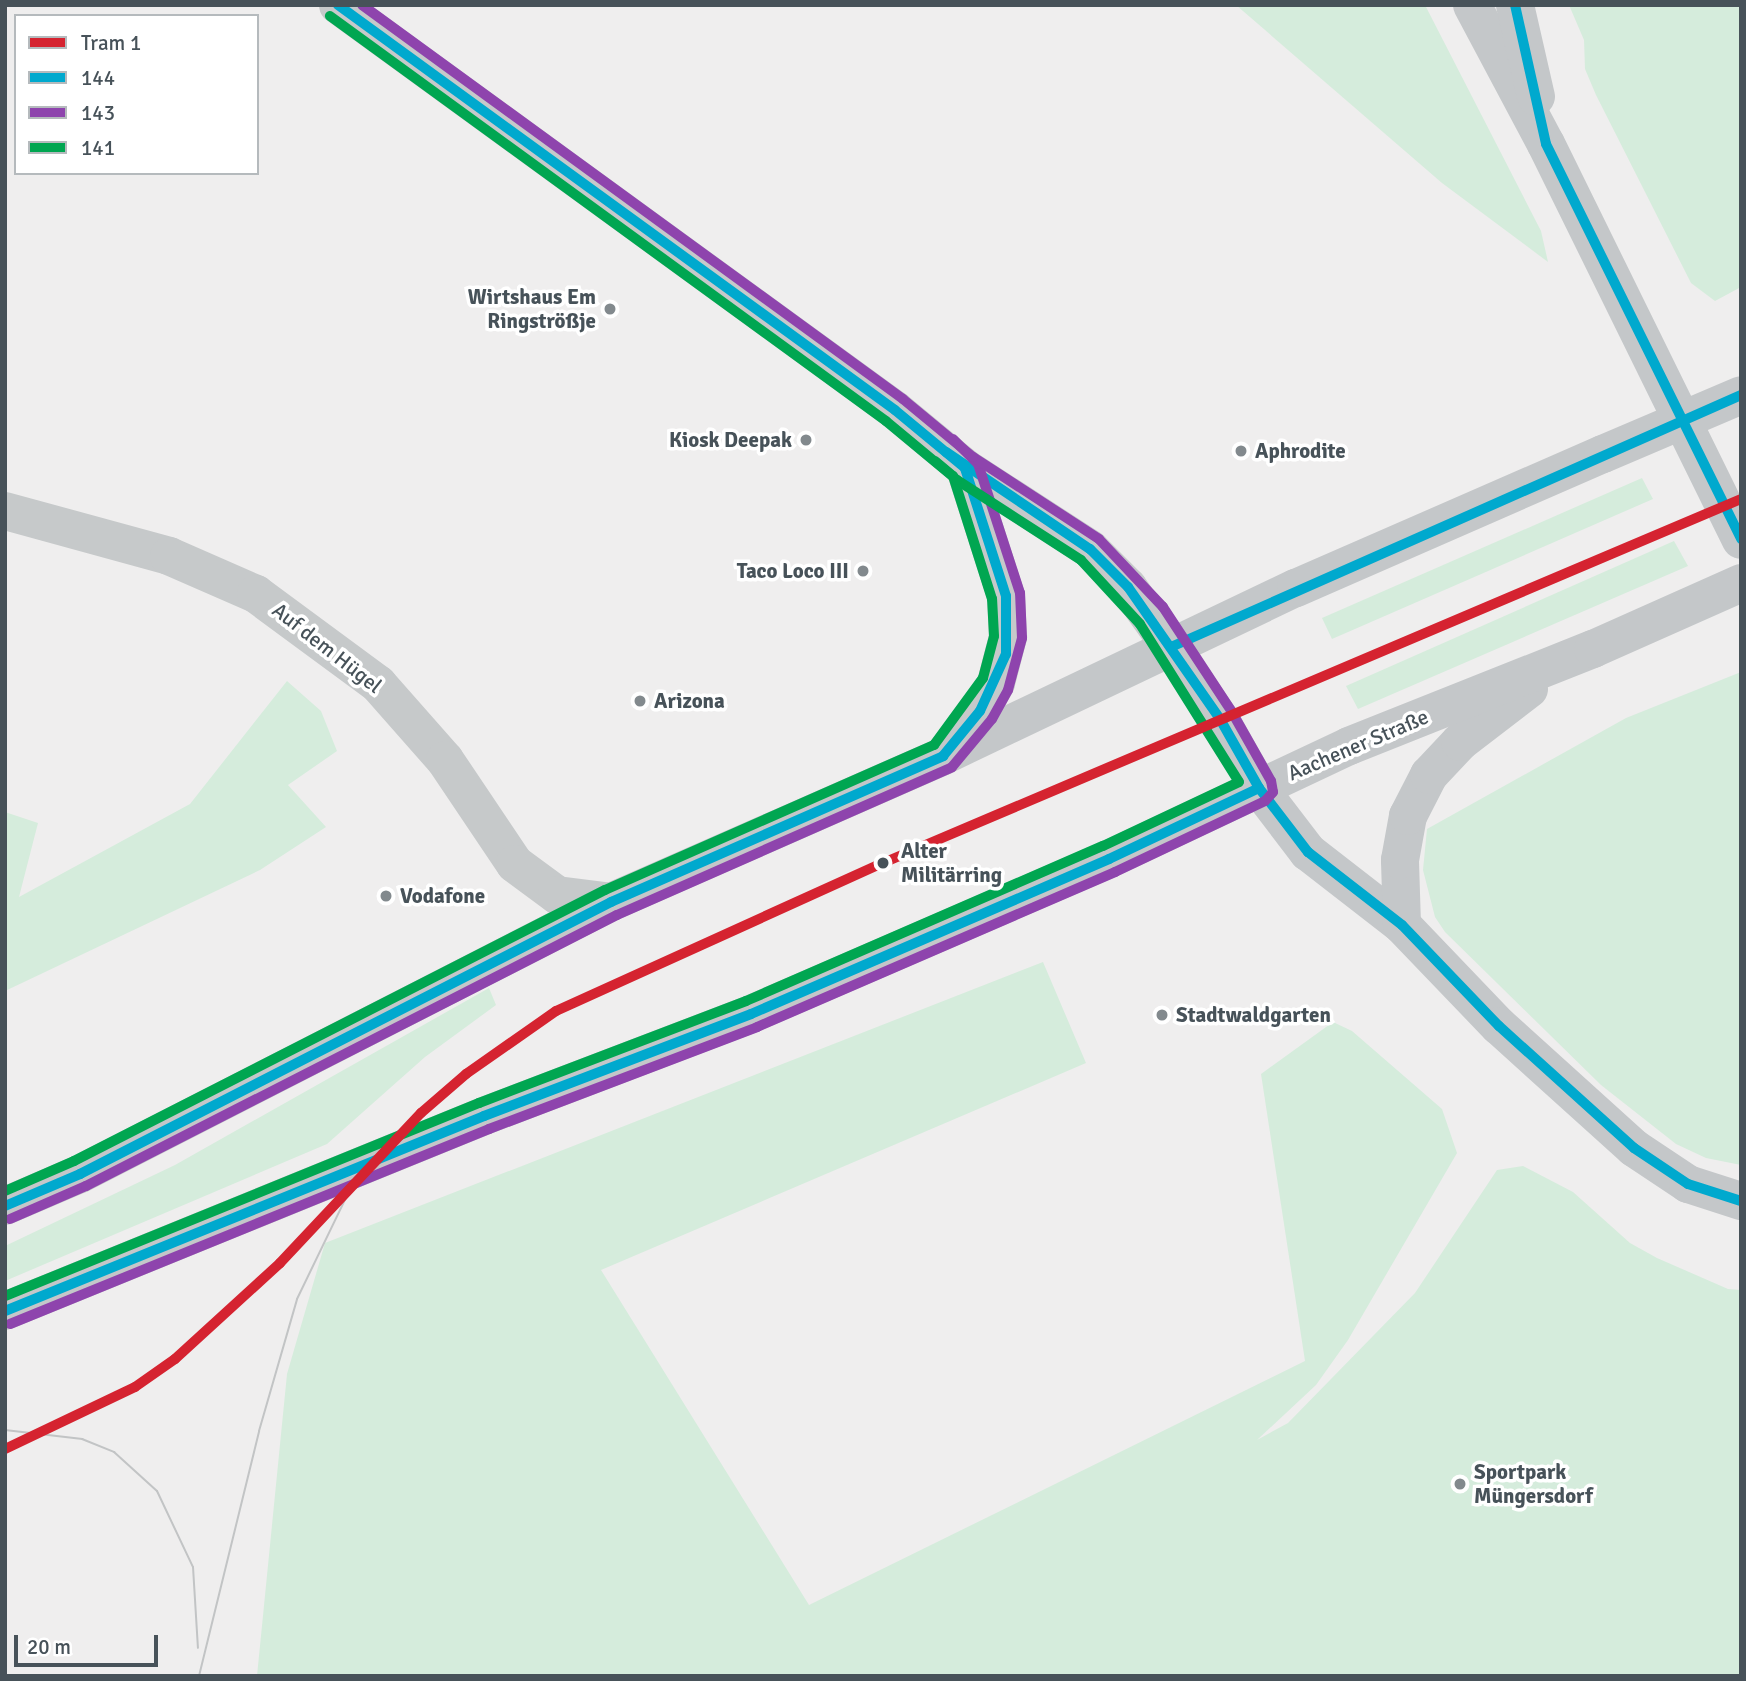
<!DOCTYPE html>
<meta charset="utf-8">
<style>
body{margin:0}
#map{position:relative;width:1746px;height:1681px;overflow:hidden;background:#efeeee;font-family:Signika,sans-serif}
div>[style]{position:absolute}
.green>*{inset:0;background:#d5ecdc}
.minor>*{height:38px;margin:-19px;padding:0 19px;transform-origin:19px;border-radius:19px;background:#c6c9ca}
.tertiary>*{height:38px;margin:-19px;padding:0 19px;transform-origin:19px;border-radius:19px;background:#c6c9ca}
.primary>*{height:38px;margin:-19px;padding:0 19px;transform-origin:19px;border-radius:19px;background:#c4c7c9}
.tram>*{height:2px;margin:-1px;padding:0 1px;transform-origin:1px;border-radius:1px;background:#c2c4c5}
.primary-bridge>*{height:38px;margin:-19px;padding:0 19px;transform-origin:19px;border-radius:19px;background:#c4c7c9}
.bus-1>*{height:10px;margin:-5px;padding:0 5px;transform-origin:5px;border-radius:5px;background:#00a9ce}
.bus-2>*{height:10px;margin:-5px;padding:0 5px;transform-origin:5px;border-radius:5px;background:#8e44ad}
.bus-3>*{height:10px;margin:-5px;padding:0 5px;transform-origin:5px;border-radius:5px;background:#00a651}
.tram-1>*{height:10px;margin:-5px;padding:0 5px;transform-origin:5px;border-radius:5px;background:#d52330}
.dots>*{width:19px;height:19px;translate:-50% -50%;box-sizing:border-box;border:4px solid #fff;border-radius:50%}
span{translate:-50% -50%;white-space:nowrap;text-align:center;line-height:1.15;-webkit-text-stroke:7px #fff;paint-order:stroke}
.poi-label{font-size:21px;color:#475259;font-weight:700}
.right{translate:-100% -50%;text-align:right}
.left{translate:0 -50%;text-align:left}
.street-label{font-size:21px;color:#475259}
.stop-label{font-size:21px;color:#475259;font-weight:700}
.frame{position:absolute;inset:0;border:7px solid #475259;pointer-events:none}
.legend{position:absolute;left:14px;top:14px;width:245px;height:161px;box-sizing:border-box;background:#fff;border:2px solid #b5babd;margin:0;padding:9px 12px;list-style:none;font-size:21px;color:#475259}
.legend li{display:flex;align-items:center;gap:14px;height:35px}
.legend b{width:35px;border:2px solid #b5babd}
.scale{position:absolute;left:14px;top:1635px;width:144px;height:32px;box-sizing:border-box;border:4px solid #475259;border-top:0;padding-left:9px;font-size:21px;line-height:24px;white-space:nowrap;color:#475259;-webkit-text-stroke:5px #fff;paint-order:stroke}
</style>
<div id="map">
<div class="green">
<i style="clip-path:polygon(1236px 5px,1425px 5px,1541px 231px,1548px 262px,1442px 183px)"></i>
<i style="clip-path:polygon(1569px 5px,1741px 5px,1741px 287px,1715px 301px,1691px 283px,1596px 95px,1585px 69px,1584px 40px)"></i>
<i style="clip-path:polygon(1642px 478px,1653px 499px,1332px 639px,1322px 618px)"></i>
<i style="clip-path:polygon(1674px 541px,1688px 566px,1358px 709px,1346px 686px)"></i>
<i style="clip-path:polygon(1741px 672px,1741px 1165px,1706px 1158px,1676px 1144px,1601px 1085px,1445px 932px,1435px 917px,1423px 870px,1427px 829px,1626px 718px)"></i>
<i style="clip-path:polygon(287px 681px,321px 711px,337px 751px,288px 785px,326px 827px,260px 870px,5px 991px,5px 812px,38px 823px,19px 897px,190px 804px)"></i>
<i style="clip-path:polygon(1043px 962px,1086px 1063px,601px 1270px,809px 1605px,1305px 1361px,1261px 1074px,1333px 1022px,1352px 1031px,1442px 1109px,1457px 1153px,1348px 1340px,1316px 1385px,1257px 1440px,1288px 1423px,1415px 1293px,1497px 1170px,1523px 1166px,1573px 1192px,1630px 1243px,1657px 1258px,1728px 1289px,1741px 1290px,1741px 1676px,257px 1676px,287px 1374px,325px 1243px)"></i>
<i style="clip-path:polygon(489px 988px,496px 1005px,425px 1057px,327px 1144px,5px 1281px,5px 1246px,175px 1165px)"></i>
</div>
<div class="minor">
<i style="left:5px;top:511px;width:170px;rotate:15.3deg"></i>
<i style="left:169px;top:556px;width:95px;rotate:23.6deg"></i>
<i style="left:256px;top:594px;width:152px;rotate:36.4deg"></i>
<i style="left:378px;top:684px;width:101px;rotate:48.6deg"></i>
<i style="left:445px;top:760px;width:125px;rotate:56.1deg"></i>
<i style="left:515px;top:864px;width:52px;rotate:36.4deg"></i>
<i style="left:557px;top:895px;width:54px;rotate:7.4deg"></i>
</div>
<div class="tertiary">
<i style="left:338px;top:5px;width:689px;rotate:36.02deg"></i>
<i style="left:895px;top:410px;width:91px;rotate:39.6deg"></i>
<i style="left:965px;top:468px;width:149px;rotate:32.9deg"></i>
<i style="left:1090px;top:549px;width:54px;rotate:45deg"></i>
<i style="left:1128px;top:587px;width:74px;rotate:54.4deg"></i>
<i style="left:943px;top:756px;width:58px;rotate:-50.6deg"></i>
<i style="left:980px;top:711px;width:32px;rotate:-60deg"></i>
<i style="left:996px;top:683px;width:48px;rotate:-75.4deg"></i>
<i style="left:1008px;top:637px;width:41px;rotate:-92.8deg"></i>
<i style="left:1006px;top:596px;width:134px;rotate:-107.8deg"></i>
</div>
<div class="primary">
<i style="left:1472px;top:5px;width:157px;rotate:62deg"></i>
<i style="left:1546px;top:144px;width:441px;rotate:63.8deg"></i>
<i style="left:1515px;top:5px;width:94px;rotate:77.1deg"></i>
<i style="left:1171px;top:647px;width:87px;rotate:55.8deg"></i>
<i style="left:1220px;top:719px;width:79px;rotate:60.5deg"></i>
<i style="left:1259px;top:788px;width:81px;rotate:52.6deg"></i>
<i style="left:1308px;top:852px;width:119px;rotate:37.8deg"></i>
<i style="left:1402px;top:925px;width:140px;rotate:46.2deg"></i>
<i style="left:1499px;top:1026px;width:182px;rotate:42.1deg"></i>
<i style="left:1634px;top:1148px;width:65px;rotate:33.7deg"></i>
<i style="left:1688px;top:1184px;width:56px;rotate:17.8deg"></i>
<i style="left:1402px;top:925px;width:65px;rotate:-91.8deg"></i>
<i style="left:1400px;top:860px;width:45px;rotate:-79.7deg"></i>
<i style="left:1408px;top:816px;width:46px;rotate:-62.9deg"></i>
<i style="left:1429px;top:775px;width:45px;rotate:-46.8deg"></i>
<i style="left:1460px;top:742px;width:87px;rotate:-37.5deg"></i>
<i style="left:5px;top:1206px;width:82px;rotate:-23.1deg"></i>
<i style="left:80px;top:1174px;width:597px;rotate:-27.12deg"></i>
<i style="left:611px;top:902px;width:363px;rotate:-23.7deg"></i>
<i style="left:943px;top:756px;width:391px;rotate:-25.5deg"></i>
<i style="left:1296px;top:588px;width:335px;rotate:-23.6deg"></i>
<i style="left:5px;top:1311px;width:517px;rotate:-22.15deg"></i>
<i style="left:484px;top:1116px;width:286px;rotate:-20.9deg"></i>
<i style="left:751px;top:1014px;width:390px;rotate:-23.4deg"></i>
<i style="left:1109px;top:859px;width:265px;rotate:-25.2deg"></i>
<i style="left:1349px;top:746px;width:263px;rotate:-21.7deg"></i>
<i style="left:1593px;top:649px;width:162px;rotate:-24deg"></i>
</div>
<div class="tram">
<i style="left:5px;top:1430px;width:78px;rotate:6.7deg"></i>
<i style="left:82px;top:1439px;width:35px;rotate:22deg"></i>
<i style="left:114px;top:1452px;width:58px;rotate:42.2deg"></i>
<i style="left:157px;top:1491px;width:84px;rotate:64.7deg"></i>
<i style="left:193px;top:1567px;width:81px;rotate:86.5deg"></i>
<i style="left:199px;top:1676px;width:252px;rotate:-76.2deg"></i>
<i style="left:259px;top:1431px;width:137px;rotate:-73.9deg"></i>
<i style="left:297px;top:1299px;width:129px;rotate:-64.2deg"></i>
</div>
<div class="primary-bridge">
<i style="left:1603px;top:454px;width:150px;rotate:-23.1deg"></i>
</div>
<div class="bus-1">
<i style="left:1515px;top:5px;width:142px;rotate:77.4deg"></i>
<i style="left:1546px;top:144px;width:441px;rotate:63.7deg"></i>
<i style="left:946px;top:452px;width:174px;rotate:34deg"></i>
<i style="left:1090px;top:549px;width:54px;rotate:45deg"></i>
<i style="left:1128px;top:587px;width:161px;rotate:55.1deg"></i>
<i style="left:1220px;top:719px;width:79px;rotate:60.5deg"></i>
<i style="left:1259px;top:788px;width:81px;rotate:52.6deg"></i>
<i style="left:1308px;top:852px;width:119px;rotate:37.8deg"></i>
<i style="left:1402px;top:925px;width:140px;rotate:46.2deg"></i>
<i style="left:1499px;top:1026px;width:182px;rotate:42.1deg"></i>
<i style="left:1634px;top:1148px;width:65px;rotate:33.7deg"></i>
<i style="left:1688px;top:1184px;width:56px;rotate:17.8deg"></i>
<i style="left:1171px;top:647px;width:623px;rotate:-23.85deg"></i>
<i style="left:5px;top:1206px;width:82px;rotate:-23.1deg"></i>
<i style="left:80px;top:1174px;width:597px;rotate:-27.12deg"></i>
<i style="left:611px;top:902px;width:363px;rotate:-23.7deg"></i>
<i style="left:943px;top:756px;width:58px;rotate:-50.6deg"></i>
<i style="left:980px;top:711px;width:63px;rotate:-65.5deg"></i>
<i style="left:1006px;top:654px;width:58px;rotate:-90deg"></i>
<i style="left:1006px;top:596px;width:134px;rotate:-107.8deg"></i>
<i style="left:965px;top:468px;width:91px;rotate:-140.4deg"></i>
<i style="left:895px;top:410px;width:689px;rotate:-143.98deg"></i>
<i style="left:5px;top:1311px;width:517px;rotate:-22.15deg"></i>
<i style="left:484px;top:1116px;width:286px;rotate:-20.9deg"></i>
<i style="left:751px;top:1014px;width:390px;rotate:-23.4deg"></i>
<i style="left:1109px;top:859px;width:166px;rotate:-25.3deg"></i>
</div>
<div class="bus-2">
<i style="left:10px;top:1219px;width:83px;rotate:-23.5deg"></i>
<i style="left:86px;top:1186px;width:596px;rotate:-27.04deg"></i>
<i style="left:617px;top:915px;width:366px;rotate:-23.8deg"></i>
<i style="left:952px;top:767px;width:62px;rotate:-50.2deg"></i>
<i style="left:992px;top:719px;width:33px;rotate:-61deg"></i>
<i style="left:1008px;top:690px;width:54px;rotate:-74.9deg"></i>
<i style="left:1022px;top:638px;width:45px;rotate:-92.5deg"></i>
<i style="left:1020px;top:593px;width:136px;rotate:-108deg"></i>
<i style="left:978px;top:464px;width:35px;rotate:-135deg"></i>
<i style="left:10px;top:1324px;width:517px;rotate:-22.15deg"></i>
<i style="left:489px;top:1129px;width:287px;rotate:-20.8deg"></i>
<i style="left:757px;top:1027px;width:390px;rotate:-23.4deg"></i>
<i style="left:1115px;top:872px;width:166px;rotate:-25.3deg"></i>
<i style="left:1265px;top:801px;width:12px;rotate:-48deg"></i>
<i style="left:1273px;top:792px;width:11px;rotate:-100deg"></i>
<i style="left:1271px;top:781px;width:79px;rotate:-119.5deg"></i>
<i style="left:1232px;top:712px;width:126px;rotate:-123.3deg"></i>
<i style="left:1163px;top:607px;width:93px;rotate:-133.3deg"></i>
<i style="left:1099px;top:539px;width:150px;rotate:-146.9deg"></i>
<i style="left:973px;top:457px;width:91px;rotate:-140.4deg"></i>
<i style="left:903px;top:399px;width:669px;rotate:-143.93deg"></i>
</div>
<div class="bus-3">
<i style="left:5px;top:1191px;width:75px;rotate:-23.5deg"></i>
<i style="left:74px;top:1161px;width:596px;rotate:-27.04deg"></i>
<i style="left:605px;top:890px;width:360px;rotate:-23.8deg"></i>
<i style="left:934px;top:745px;width:83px;rotate:-53.8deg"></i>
<i style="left:983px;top:678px;width:43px;rotate:-75.3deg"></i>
<i style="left:994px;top:636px;width:37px;rotate:-93deg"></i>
<i style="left:992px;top:599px;width:129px;rotate:-107.6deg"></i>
<i style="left:953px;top:476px;width:23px;rotate:-140deg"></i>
<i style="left:5px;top:1296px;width:512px;rotate:-22.15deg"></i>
<i style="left:479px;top:1103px;width:286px;rotate:-20.9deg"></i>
<i style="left:746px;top:1001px;width:389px;rotate:-23.5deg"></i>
<i style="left:1103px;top:846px;width:150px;rotate:-25.2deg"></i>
<i style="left:1239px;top:782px;width:186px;rotate:-122.1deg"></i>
<i style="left:1140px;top:624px;width:87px;rotate:-132.7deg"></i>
<i style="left:1081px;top:560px;width:148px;rotate:-147.2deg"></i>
<i style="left:957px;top:480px;width:92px;rotate:-140.3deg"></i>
<i style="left:886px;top:421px;width:688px;rotate:-143.93deg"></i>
</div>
<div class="tram-1">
<i style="left:5px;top:1449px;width:144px;rotate:-25.5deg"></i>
<i style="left:135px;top:1387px;width:49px;rotate:-35deg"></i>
<i style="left:175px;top:1359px;width:142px;rotate:-42.4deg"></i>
<i style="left:280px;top:1263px;width:206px;rotate:-46.8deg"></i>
<i style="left:421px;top:1113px;width:60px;rotate:-40.9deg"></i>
<i style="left:466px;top:1074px;width:110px;rotate:-35deg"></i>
<i style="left:556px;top:1011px;width:359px;rotate:-24.4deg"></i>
<i style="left:883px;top:863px;width:932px;rotate:-22.99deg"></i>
</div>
<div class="dots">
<i style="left:610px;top:309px;background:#82898d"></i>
<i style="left:806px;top:440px;background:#82898d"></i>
<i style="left:1241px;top:451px;background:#82898d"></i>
<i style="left:863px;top:571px;background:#82898d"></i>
<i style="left:640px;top:701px;background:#82898d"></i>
<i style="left:883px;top:863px;background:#475259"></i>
<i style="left:386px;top:896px;background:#82898d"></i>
<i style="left:1162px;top:1015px;background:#82898d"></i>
<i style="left:1460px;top:1484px;background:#82898d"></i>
</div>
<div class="poi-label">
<span class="right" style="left:596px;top:309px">Wirtshaus Em<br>Ringströßje</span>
<span class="right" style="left:792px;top:440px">Kiosk Deepak</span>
<span class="left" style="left:1255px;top:451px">Aphrodite</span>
<span class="right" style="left:849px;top:571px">Taco Loco III</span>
<span class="left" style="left:654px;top:701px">Arizona</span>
<span class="left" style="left:400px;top:896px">Vodafone</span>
<span class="left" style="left:1176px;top:1015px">Stadtwaldgarten</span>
<span class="left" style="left:1474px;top:1484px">Sportpark<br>Müngersdorf</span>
</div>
<div class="street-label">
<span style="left:327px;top:648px;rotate:38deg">Auf dem Hügel</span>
<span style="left:1358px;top:745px;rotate:-23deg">Aachener Straße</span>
</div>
<div class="stop-label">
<span class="left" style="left:901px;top:863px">Alter<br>Militärring</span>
</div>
<div class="frame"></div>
<ul class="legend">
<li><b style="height:9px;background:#d52330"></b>Tram 1</li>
<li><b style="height:9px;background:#00a9ce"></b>144</li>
<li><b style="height:9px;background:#8e44ad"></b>143</li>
<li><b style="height:9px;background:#00a651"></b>141</li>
</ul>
<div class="scale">20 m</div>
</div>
